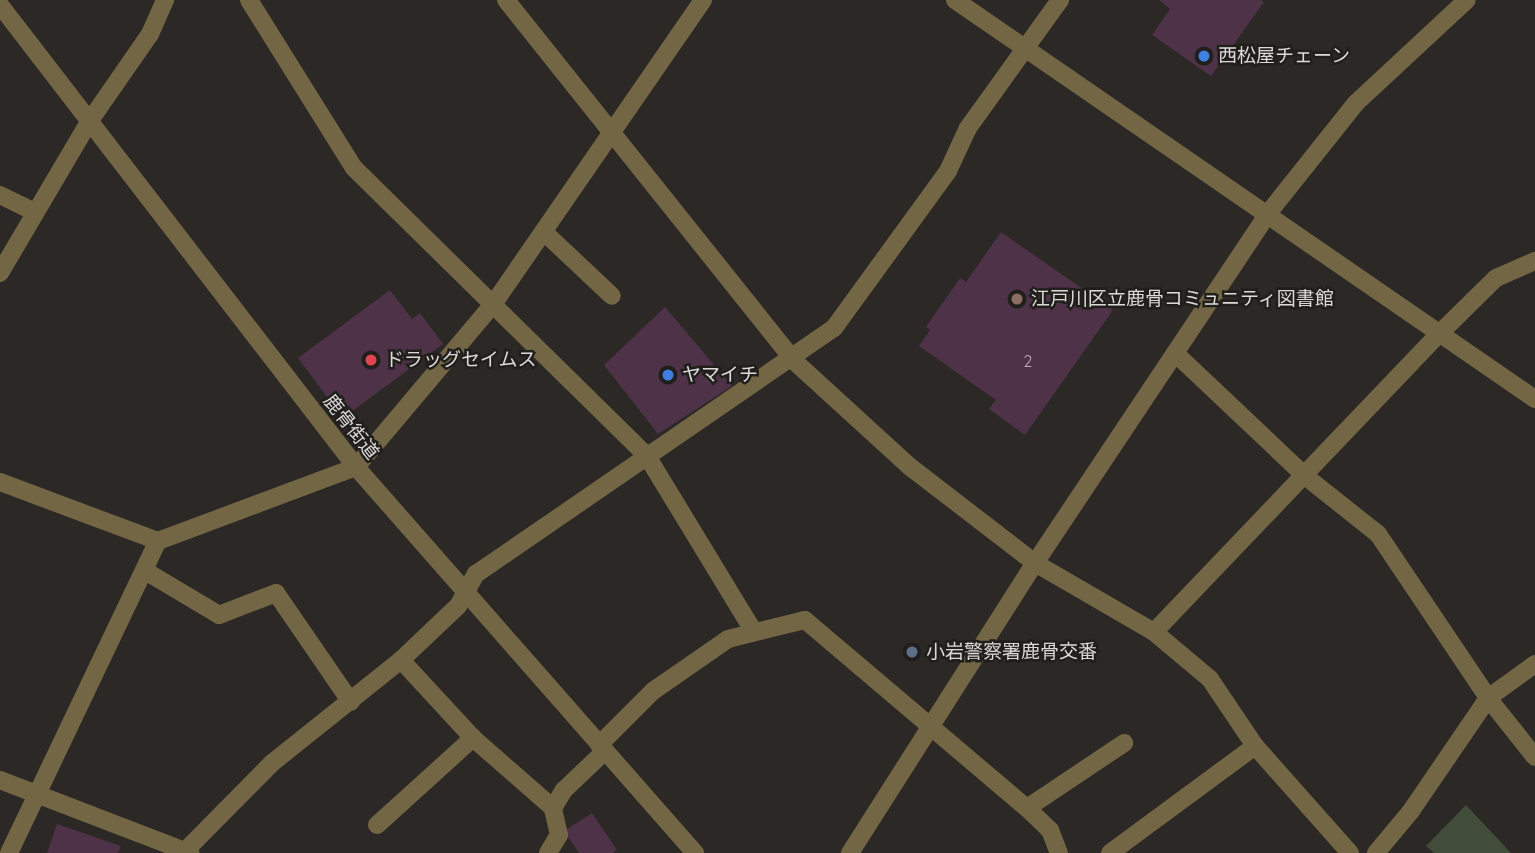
<!DOCTYPE html>
<meta charset="utf-8">
<style>
body{margin:0}
#map{position:relative;width:1535px;height:853px;overflow:hidden;background:#2b2825;font-family:Quicksand,"Noto Sans JP",sans-serif}
div>[style]{position:absolute}
.green>*{inset:0;background:#414d38}
.building>*{inset:0;background:#4e3248}
.minor>*{height:18px;margin:-9px;padding:0 9px;transform-origin:9px;border-radius:9px;background:#736645}
.dots>*{width:19px;height:19px;translate:-50% -50%;box-sizing:border-box;border:4px solid #211f1c;border-radius:50%}
span{translate:-50% -50%;white-space:nowrap;text-align:center;line-height:1.15;-webkit-text-stroke:5px #211f1c;paint-order:stroke}
.number-label{font-size:16px;color:#b8b0b4}
.number-label span{-webkit-text-stroke-width:0}
.poi-label{font-size:19px;color:#dcdad8}
.left{translate:0 -50%;text-align:left}
.street-label{font-size:19px;color:#dcdad8}
</style>
<div id="map">
<div class="green">
<i style="clip-path:polygon(1466px 805px,1511px 853px,1434px 853px,1426px 846px)"></i>
</div>
<div class="building">
<i style="clip-path:polygon(1159px 0,1261px 0,1264px 2px,1211px 76px,1152px 35px,1170px 9px)"></i>
<i style="clip-path:polygon(1001px 232px,1113px 310px,1025px 435px,989px 409px,996px 400px,919px 346px,930px 330px,926px 327px,960px 278px,966px 282px)"></i>
<i style="clip-path:polygon(390px 290px,412px 319px,420px 313px,443px 344px,343px 418px,298px 358px)"></i>
<i style="clip-path:polygon(665px 307px,732px 386px,658px 434px,604px 365px)"></i>
<i style="clip-path:polygon(592px 813px,617px 850px,613px 853px,579px 853px,564px 831px)"></i>
<i style="clip-path:polygon(57px 824px,121px 846px,118px 853px,47px 853px)"></i>
</div>
<div class="minor">
<i style="left:249px;top:0;width:198px;rotate:58deg"></i>
<i style="left:354px;top:168px;width:411px;rotate:44.5deg"></i>
<i style="left:647px;top:456px;width:204px;rotate:58.7deg"></i>
<i style="left:506px;top:0;width:460px;rotate:51.4deg"></i>
<i style="left:793px;top:360px;width:157px;rotate:42.4deg"></i>
<i style="left:909px;top:466px;width:159px;rotate:37.6deg"></i>
<i style="left:1035px;top:563px;width:138px;rotate:30.1deg"></i>
<i style="left:1154px;top:632px;width:73px;rotate:40deg"></i>
<i style="left:1210px;top:679px;width:81px;rotate:56.1deg"></i>
<i style="left:1255px;top:746px;width:143px;rotate:48.4deg"></i>
<i style="left:955px;top:0;width:704px;rotate:34.53deg"></i>
<i style="left:0;top:5px;width:583px;rotate:52.38deg"></i>
<i style="left:356px;top:467px;width:514px;rotate:48.71deg"></i>
<i style="left:0;top:195px;width:39px;rotate:26deg"></i>
<i style="left:544px;top:232px;width:93px;rotate:43.3deg"></i>
<i style="left:0;top:273px;width:175px;rotate:-59.5deg"></i>
<i style="left:89px;top:122px;width:107px;rotate:-55.3deg"></i>
<i style="left:150px;top:34px;width:37px;rotate:-66deg"></i>
<i style="left:1175px;top:353px;width:179px;rotate:43.4deg"></i>
<i style="left:1305px;top:476px;width:93px;rotate:38.5deg"></i>
<i style="left:1378px;top:534px;width:197px;rotate:56.1deg"></i>
<i style="left:1488px;top:698px;width:75px;rotate:51.5deg"></i>
<i style="left:0;top:482px;width:169px;rotate:20.5deg"></i>
<i style="left:147px;top:572px;width:84px;rotate:30.8deg"></i>
<i style="left:219px;top:615px;width:61px;rotate:-21.1deg"></i>
<i style="left:276px;top:593px;width:132px;rotate:55.5deg"></i>
<i style="left:1154px;top:632px;width:412px;rotate:-46.3deg"></i>
<i style="left:1439px;top:334px;width:80px;rotate:-44.5deg"></i>
<i style="left:1496px;top:278px;width:43px;rotate:-23.6deg"></i>
<i style="left:401px;top:660px;width:106px;rotate:47.3deg"></i>
<i style="left:473px;top:738px;width:106px;rotate:41.2deg"></i>
<i style="left:599px;top:745px;width:76px;rotate:-45deg"></i>
<i style="left:653px;top:691px;width:91px;rotate:-34.7deg"></i>
<i style="left:728px;top:639px;width:79px;rotate:-13.9deg"></i>
<i style="left:805px;top:620px;width:291px;rotate:40.3deg"></i>
<i style="left:1027px;top:808px;width:32px;rotate:44deg"></i>
<i style="left:1050px;top:830px;width:25px;rotate:69deg"></i>
<i style="left:0;top:780px;width:204px;rotate:21deg"></i>
<i style="left:1027px;top:808px;width:117px;rotate:-33.8deg"></i>
<i style="left:377px;top:825px;width:130px;rotate:-42.2deg"></i>
<i style="left:185px;top:851px;width:124px;rotate:-45.3deg"></i>
<i style="left:272px;top:763px;width:165px;rotate:-38.6deg"></i>
<i style="left:401px;top:660px;width:79px;rotate:-43.5deg"></i>
<i style="left:458px;top:606px;width:37px;rotate:-61deg"></i>
<i style="left:476px;top:574px;width:434px;rotate:-34.5deg"></i>
<i style="left:834px;top:328px;width:194px;rotate:-54deg"></i>
<i style="left:948px;top:171px;width:47px;rotate:-65.1deg"></i>
<i style="left:968px;top:128px;width:158px;rotate:-54.3deg"></i>
<i style="left:9px;top:853px;width:346px;rotate:-64.5deg"></i>
<i style="left:158px;top:541px;width:211px;rotate:-20.5deg"></i>
<i style="left:356px;top:467px;width:214px;rotate:-49.9deg"></i>
<i style="left:494px;top:303px;width:368px;rotate:-55.4deg"></i>
<i style="left:548px;top:853px;width:21px;rotate:-59deg"></i>
<i style="left:559px;top:835px;width:28px;rotate:-103deg"></i>
<i style="left:553px;top:808px;width:21px;rotate:-59deg"></i>
<i style="left:564px;top:790px;width:57px;rotate:-43.6deg"></i>
<i style="left:850px;top:853px;width:344px;rotate:-57.5deg"></i>
<i style="left:1035px;top:563px;width:417px;rotate:-56.3deg"></i>
<i style="left:1266px;top:216px;width:144px;rotate:-51.5deg"></i>
<i style="left:1356px;top:103px;width:151px;rotate:-42.9deg"></i>
<i style="left:1110px;top:853px;width:180px;rotate:-36.4deg"></i>
<i style="left:1376px;top:853px;width:55px;rotate:-50.2deg"></i>
<i style="left:1411px;top:811px;width:137px;rotate:-55.7deg"></i>
<i style="left:1488px;top:698px;width:58px;rotate:-35.9deg"></i>
</div>
<div class="dots">
<i style="left:1204px;top:56px;background:#3f7fe0"></i>
<i style="left:1017px;top:299px;background:#8d6e63"></i>
<i style="left:371px;top:360px;background:#e0444e"></i>
<i style="left:668px;top:375px;background:#3f7fe0"></i>
<i style="left:912px;top:652px;background:#5c6f8a"></i>
</div>
<div class="number-label">
<span style="left:1028px;top:361px">2</span>
</div>
<div class="poi-label">
<span class="left" style="left:1218px;top:56px">西松屋チェーン</span>
<span class="left" style="left:1031px;top:299px">江戸川区立鹿骨コミュニティ図書館</span>
<span class="left" style="left:385px;top:360px">ドラッグセイムス</span>
<span class="left" style="left:682px;top:375px">ヤマイチ</span>
<span class="left" style="left:926px;top:652px">小岩警察署鹿骨交番</span>
</div>
<div class="street-label">
<span style="left:351px;top:427px;rotate:52deg">鹿骨街道</span>
</div>
</div>
